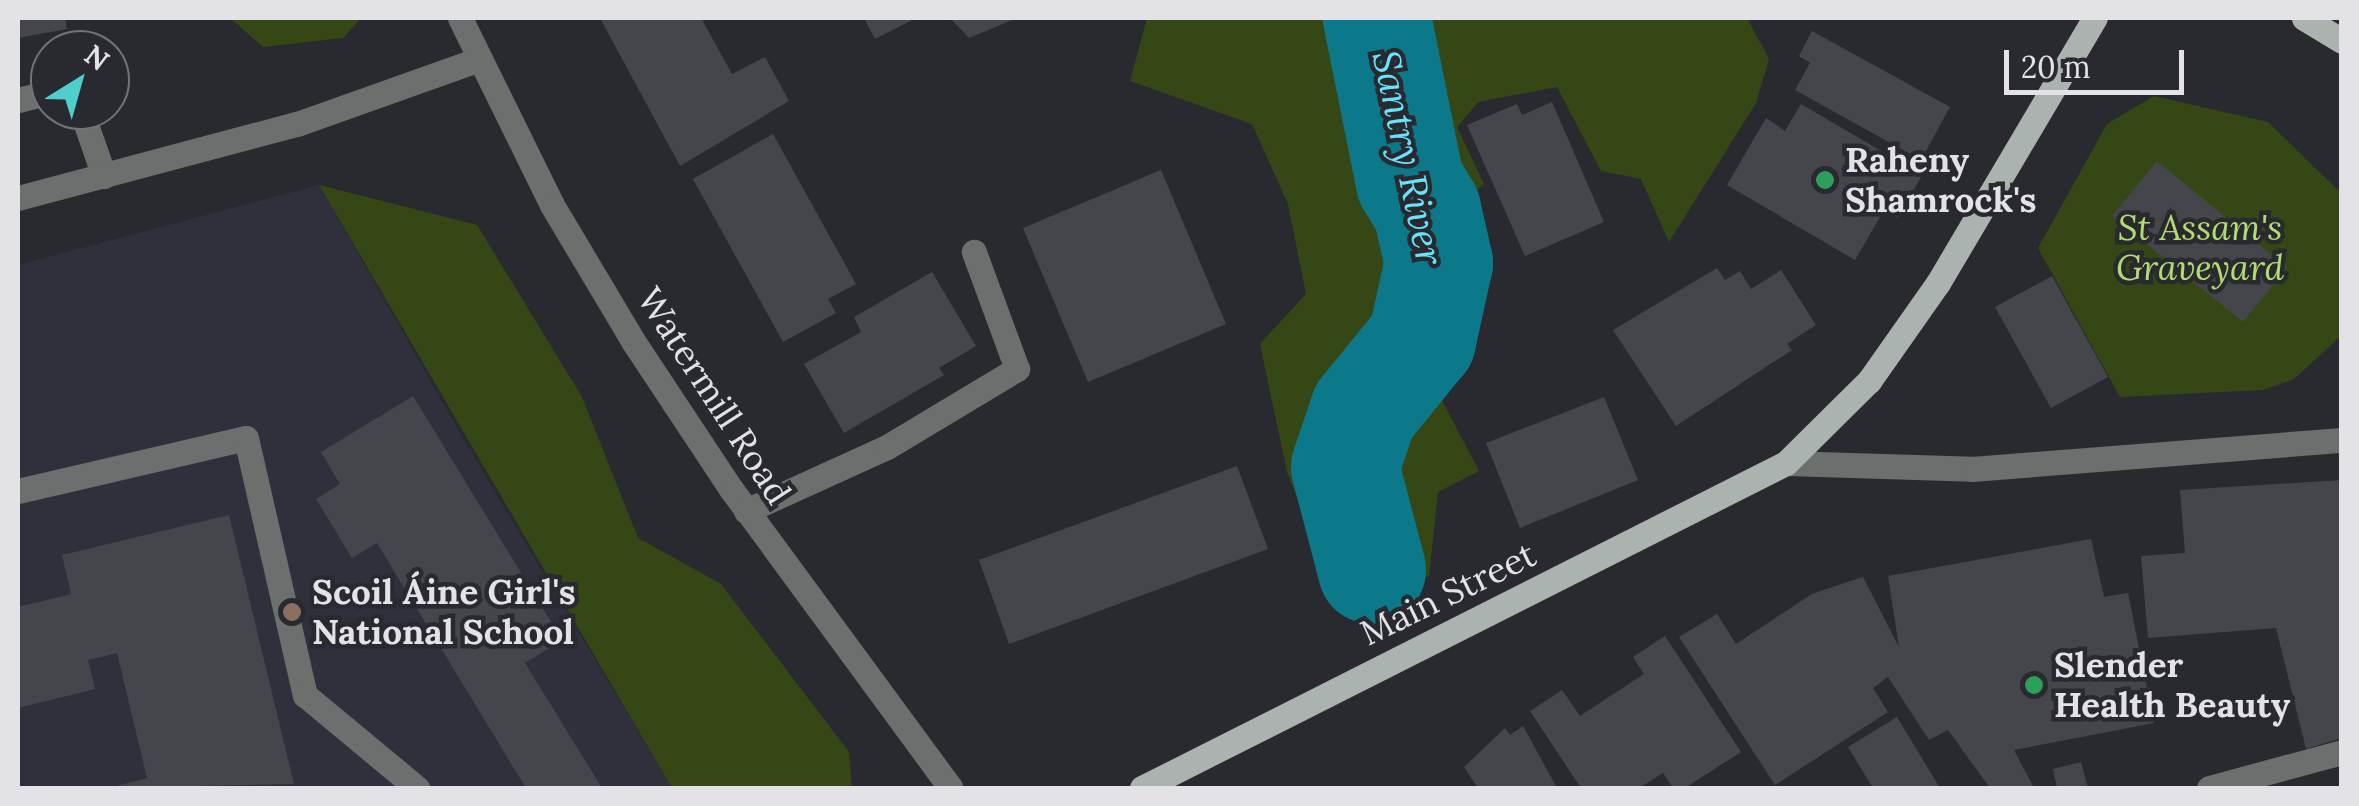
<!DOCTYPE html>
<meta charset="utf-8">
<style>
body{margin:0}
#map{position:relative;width:2359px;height:806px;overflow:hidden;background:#292a2f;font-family:Lora,serif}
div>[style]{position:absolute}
.built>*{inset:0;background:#2f303b}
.green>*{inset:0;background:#364716}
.river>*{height:108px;margin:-54px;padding:0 54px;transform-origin:54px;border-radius:54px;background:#0c798b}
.building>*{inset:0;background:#45464c}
.minor>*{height:25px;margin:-12.5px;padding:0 12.5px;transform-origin:12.5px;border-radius:12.5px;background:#6b6f6e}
.major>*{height:25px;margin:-12.5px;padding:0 12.5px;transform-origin:12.5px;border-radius:12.5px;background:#abb3b1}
.dots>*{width:28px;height:28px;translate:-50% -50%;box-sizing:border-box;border:5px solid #292a2f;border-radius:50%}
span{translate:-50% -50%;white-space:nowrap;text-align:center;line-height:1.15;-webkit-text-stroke:9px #292a2f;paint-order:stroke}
.poi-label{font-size:35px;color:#e3e3e7;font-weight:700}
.left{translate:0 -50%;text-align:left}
.park-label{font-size:35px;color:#b3dc70;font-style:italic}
.street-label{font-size:35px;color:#e3e3e7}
.water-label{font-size:38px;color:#68e3fd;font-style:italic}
.frame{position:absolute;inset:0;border:20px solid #e3e3e7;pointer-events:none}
.north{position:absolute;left:30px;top:30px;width:100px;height:100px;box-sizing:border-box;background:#292a2f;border:2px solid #737479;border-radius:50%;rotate:37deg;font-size:28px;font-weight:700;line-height:40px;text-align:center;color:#e3e3e7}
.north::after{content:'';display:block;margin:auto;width:35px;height:45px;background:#52cdce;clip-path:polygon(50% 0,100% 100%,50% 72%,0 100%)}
.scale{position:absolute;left:2004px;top:50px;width:180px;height:45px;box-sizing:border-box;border:5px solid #e3e3e7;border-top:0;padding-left:12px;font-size:30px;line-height:35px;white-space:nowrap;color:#e3e3e7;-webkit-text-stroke:8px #292a2f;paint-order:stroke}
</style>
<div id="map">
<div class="built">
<i style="clip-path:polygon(319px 185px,461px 435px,672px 788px,18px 788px,18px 265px)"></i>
</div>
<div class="green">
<i style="clip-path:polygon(230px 18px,361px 18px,343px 38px,263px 47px)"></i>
<i style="clip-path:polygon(1147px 18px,1747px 18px,1769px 59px,1756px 103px,1669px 242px,1641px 179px,1601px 171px,1557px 87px,1478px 102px,1457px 127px,1484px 184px,1455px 209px,1468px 306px,1437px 391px,1479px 471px,1438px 492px,1429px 576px,1338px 602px,1287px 472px,1260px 344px,1306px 294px,1288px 204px,1252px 124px,1130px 81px)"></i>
<i style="clip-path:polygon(2154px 96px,2268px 122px,2341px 193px,2341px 336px,2294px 379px,2263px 390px,2120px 397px,2038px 248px,2107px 124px)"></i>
<i style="clip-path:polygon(319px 185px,477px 225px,582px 397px,638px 538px,721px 584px,849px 752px,852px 788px,672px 788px)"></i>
</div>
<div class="river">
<i style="left:1372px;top:570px;width:106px;rotate:-104.7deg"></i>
<i style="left:1345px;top:467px;width:59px;rotate:-71.3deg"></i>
<i style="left:1364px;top:411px;width:92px;rotate:-50.8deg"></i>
<i style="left:1422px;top:340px;width:79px;rotate:-77.6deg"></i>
<i style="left:1439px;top:263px;width:54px;rotate:-102.8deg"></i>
<i style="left:1427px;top:210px;width:33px;rotate:-121deg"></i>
<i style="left:1410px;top:182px;width:167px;rotate:-101.4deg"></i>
</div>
<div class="building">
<i style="clip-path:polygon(18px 18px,65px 18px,67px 29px,18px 38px)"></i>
<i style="clip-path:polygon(600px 18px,701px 18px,732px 74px,765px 57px,789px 101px,680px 166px)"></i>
<i style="clip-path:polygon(864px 18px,916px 18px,875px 39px)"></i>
<i style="clip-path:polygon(950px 18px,1017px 18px,969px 38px)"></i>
<i style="clip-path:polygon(1812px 31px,1950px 107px,1921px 160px,1795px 90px,1810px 63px,1799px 56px)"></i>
<i style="clip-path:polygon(1552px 102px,1604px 222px,1525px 256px,1467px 125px,1517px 104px,1522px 115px)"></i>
<i style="clip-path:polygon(1801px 104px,1922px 175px,1898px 218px,1884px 210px,1855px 260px,1727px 185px,1766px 118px,1785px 131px)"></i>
<i style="clip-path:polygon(773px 134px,856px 284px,828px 299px,836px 313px,783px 342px,693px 179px)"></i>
<i style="clip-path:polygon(2157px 161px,2287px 268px,2243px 322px,2112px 216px)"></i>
<i style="clip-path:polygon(1161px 170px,1226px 324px,1088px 382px,1023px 228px)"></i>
<i style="clip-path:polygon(1717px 268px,1725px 280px,1740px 271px,1751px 289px,1781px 270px,1816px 325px,1787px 344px,1792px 350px,1676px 426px,1613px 330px)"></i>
<i style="clip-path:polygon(932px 272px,976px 346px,939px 368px,944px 375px,844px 433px,804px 364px,861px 332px,854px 317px)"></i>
<i style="clip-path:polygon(2052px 276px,2108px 377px,2051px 408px,1995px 307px)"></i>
<i style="clip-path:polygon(413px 396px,562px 640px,525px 663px,602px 788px,526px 788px,377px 543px,352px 558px,316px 499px,340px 484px,321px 452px)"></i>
<i style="clip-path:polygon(1604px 397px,1638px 480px,1520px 528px,1486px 443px)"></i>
<i style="clip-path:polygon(1237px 466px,1268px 549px,1009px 644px,979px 560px)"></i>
<i style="clip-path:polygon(2342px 480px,2342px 738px,2306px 749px,2276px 628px,2148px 638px,2141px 556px,2185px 553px,2180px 490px)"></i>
<i style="clip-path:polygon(229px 515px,294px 784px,109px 788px,147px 778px,117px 653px,88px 660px,95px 689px,18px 708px,18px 607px,71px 594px,62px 555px)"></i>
<i style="clip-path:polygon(2091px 539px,2104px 597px,2128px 593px,2154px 723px,2014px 750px,2034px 788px,1990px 788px,1948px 730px,1929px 740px,1888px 677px,1873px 688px,1888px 712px,1775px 785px,1679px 637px,1717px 614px,1736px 644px,1812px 594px,1863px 577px,1899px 647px,1888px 576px)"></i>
<i style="clip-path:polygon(1665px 636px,1741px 752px,1685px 788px,1673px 788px,1663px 773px,1639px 788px,1581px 788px,1530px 711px,1562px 690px,1580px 716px,1644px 674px,1633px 657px)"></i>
<i style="clip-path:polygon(1897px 717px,1940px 788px,1873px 788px,1848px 747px)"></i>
<i style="clip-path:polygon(1523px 726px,1557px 788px,1478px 788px,1464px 767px,1505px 728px,1510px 735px)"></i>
<i style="clip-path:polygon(2081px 762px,2088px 788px,2057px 788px,2053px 769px)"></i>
</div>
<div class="minor">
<i style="left:460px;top:18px;width:208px;rotate:63.8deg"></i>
<i style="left:552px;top:205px;width:158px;rotate:59.2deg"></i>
<i style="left:633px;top:341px;width:178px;rotate:56.5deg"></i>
<i style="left:731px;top:489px;width:371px;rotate:53.7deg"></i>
<i style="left:18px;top:100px;width:33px;rotate:-14deg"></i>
<i style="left:81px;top:110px;width:70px;rotate:70.8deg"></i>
<i style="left:18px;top:198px;width:289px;rotate:-14.9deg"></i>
<i style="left:297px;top:124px;width:191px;rotate:-19.6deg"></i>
<i style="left:1786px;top:463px;width:186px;rotate:1.8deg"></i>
<i style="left:1972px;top:469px;width:371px;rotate:-4.5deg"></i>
<i style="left:18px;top:491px;width:234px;rotate:-13.1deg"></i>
<i style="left:246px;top:438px;width:264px;rotate:77.1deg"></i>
<i style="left:305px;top:695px;width:146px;rotate:39.7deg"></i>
<i style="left:746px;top:511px;width:155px;rotate:-24.4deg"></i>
<i style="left:887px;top:447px;width:152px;rotate:-31deg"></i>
<i style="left:1017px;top:369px;width:125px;rotate:-110.2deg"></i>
<i style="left:2209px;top:788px;width:138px;rotate:-15.1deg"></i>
</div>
<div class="major">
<i style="left:2304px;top:18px;width:44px;rotate:31.2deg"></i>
<i style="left:1142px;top:788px;width:721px;rotate:-26.78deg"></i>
<i style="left:1786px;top:463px;width:117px;rotate:-44.7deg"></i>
<i style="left:1869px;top:381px;width:120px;rotate:-54.9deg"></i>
<i style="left:1938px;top:283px;width:308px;rotate:-59.4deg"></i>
</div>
<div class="dots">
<i style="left:1825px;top:180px;background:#2e9e5b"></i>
<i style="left:292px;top:612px;background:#8d6e63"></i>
<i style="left:2034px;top:685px;background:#2e9e5b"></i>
</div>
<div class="poi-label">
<span class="left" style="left:1845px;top:180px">Raheny<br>Shamrock's</span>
<span class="left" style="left:312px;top:612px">Scoil Áine Girl's<br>National School</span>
<span class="left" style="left:2054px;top:685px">Slender<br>Health Beauty</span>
</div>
<div class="park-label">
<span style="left:2200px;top:248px">St Assam's<br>Graveyard</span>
</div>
<div class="street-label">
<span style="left:714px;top:396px;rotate:57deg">Watermill Road</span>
<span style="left:1448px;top:594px;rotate:-26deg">Main Street</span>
</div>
<div class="water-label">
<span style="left:1408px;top:158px;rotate:78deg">Santry River</span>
</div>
<div class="frame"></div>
<div class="north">N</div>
<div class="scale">20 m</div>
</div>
